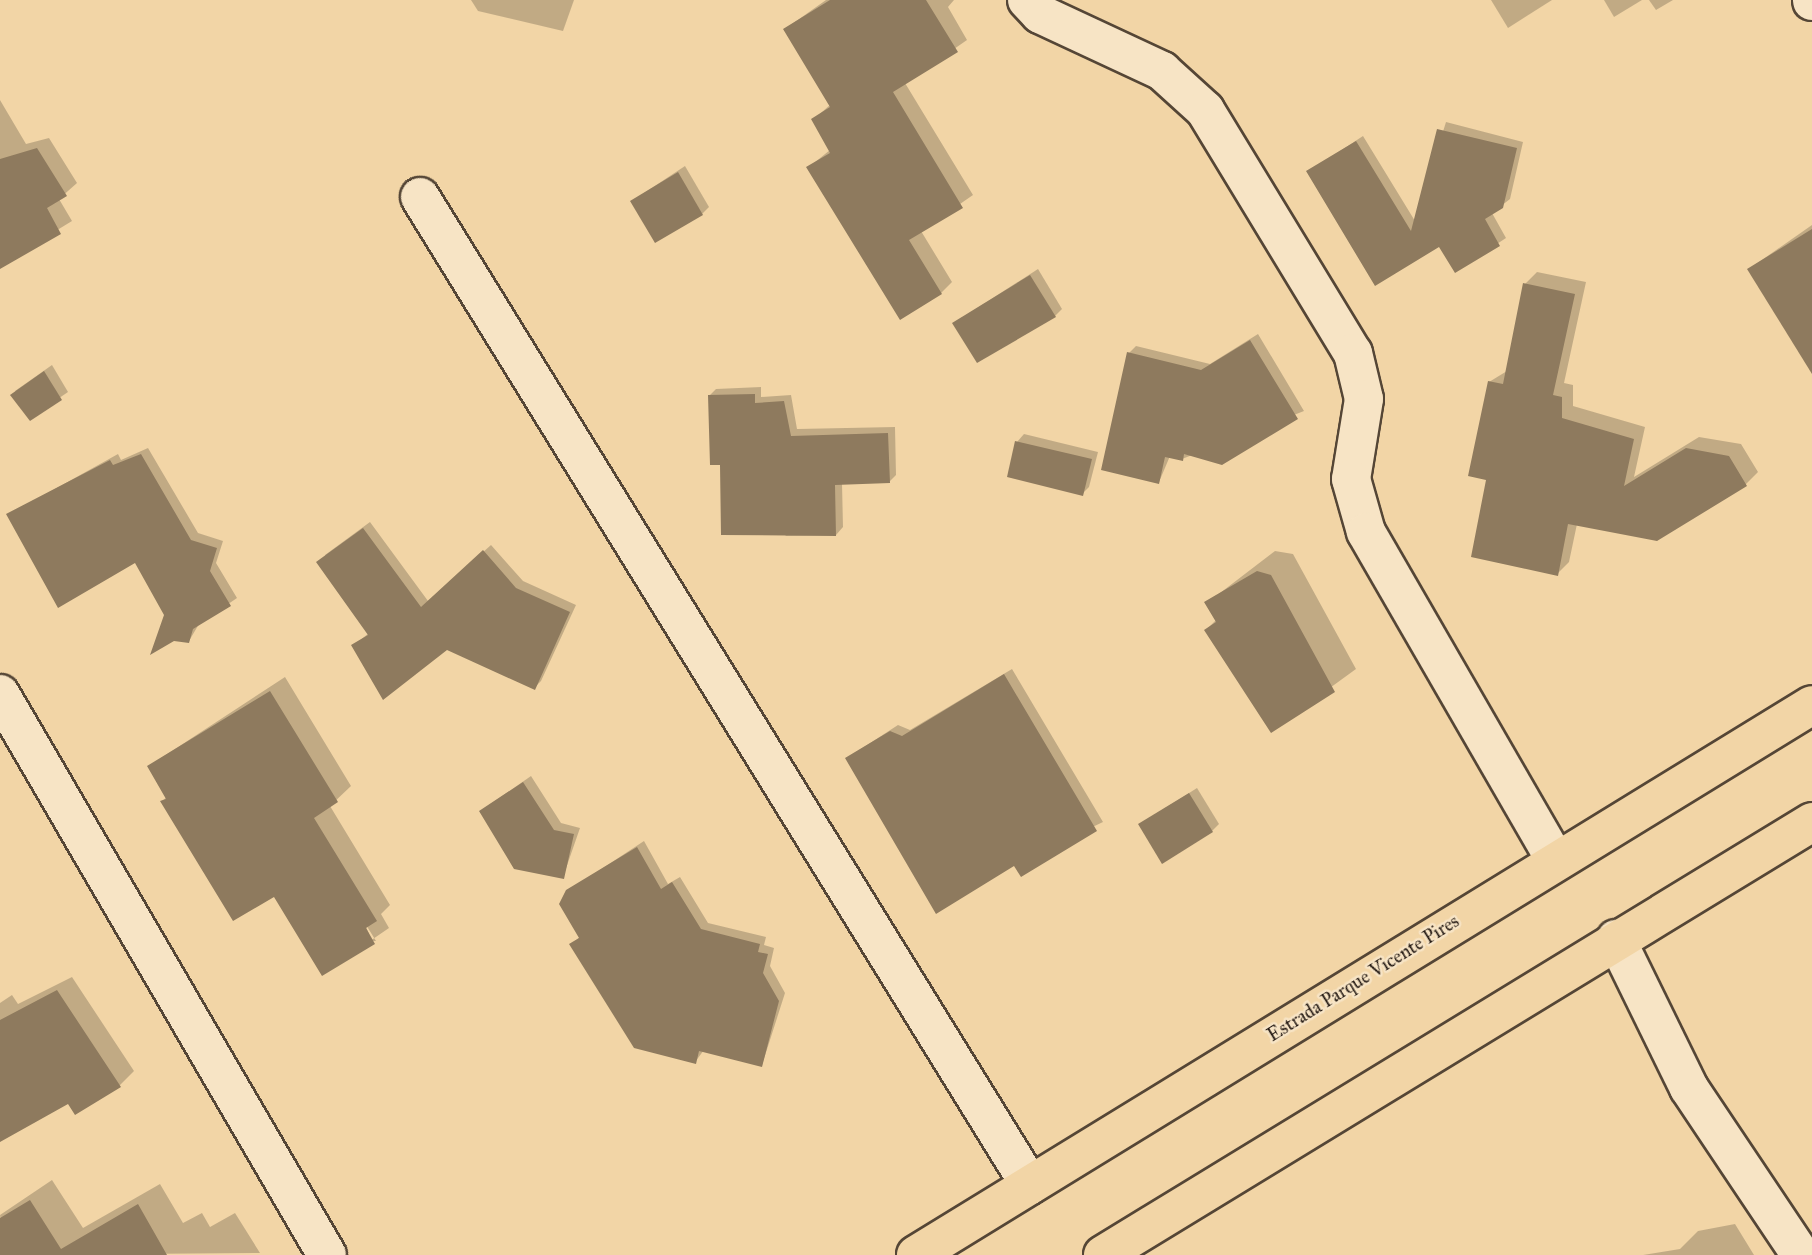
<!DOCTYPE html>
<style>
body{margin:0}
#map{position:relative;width:1812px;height:1255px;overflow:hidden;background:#f2d5a6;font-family:"IM FELL Great Primer",serif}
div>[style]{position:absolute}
.shadow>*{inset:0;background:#0003}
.building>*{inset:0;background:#8e7a5e}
.roads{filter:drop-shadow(2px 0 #554636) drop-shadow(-2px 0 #554636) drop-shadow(0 2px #554636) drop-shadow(0 -2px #554636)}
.minor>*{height:38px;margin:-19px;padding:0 19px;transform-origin:19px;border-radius:19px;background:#f7e4c5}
.major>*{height:38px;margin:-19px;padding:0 19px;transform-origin:19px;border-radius:19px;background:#f2d5a6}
span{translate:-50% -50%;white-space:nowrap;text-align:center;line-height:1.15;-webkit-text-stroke:5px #f7e4c5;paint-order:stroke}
.street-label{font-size:19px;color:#211711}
</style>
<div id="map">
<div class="shadow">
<i style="clip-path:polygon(471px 0,574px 0,563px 31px,478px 11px)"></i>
<i style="clip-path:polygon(826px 0,954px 0,948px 7px,967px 40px,905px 83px,973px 195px,921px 231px,952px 282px,941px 293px,809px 167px,830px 150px,813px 120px,831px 104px,785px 29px)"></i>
<i style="clip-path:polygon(1491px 0,1552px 0,1508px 28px)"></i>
<i style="clip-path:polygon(1604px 0,1642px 0,1614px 17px)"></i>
<i style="clip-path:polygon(1649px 0,1673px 0,1656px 10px)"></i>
<i style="clip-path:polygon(0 100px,26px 144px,49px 138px,77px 183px,59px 199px,72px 221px,0 265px)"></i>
<i style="clip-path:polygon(1446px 122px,1523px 142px,1510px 199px,1492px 213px,1506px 238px,1456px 271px,1440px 244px,1376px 284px,1308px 172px,1363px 136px,1415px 221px)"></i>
<i style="clip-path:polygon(685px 166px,709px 207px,702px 214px,632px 201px)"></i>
<i style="clip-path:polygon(1812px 225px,1812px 335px,1749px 269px)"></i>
<i style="clip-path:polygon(1038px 269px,1062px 309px,1055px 316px,954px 323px)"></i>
<i style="clip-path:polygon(1537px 272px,1586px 282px,1564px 383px,1573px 385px,1573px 406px,1645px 427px,1634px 477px,1699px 437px,1741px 444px,1758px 472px,1746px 484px,1577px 524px,1569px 562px,1557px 574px,1488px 479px,1489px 382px,1507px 371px,1525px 284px)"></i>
<i style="clip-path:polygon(1258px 334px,1304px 411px,1182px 459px,1170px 456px,1159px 482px,1129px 353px,1136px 346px,1210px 364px)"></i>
<i style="clip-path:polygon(52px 365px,68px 392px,30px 418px,15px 391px)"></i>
<i style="clip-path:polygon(761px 387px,761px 397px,791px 395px,797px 429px,895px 427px,896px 475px,889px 482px,842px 483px,843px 527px,836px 535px,786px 536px,721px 463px,709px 396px,716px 389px)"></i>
<i style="clip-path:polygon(1024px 434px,1098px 452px,1089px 487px,1082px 494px,1017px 442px)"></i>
<i style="clip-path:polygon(148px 448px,198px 533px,223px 541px,216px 563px,237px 598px,199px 624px,189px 641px,136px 561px,8px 515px,118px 454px,121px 460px)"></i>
<i style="clip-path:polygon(370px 522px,428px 601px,491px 545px,523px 581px,576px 605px,541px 681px,534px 688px,447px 648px,353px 646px,369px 633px,325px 555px)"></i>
<i style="clip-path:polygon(1275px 551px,1293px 554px,1356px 669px,1272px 730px,1206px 630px,1217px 619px,1207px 603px)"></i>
<i style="clip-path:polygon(1012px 669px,1103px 822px,1015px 864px,847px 758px,898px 725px,910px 730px)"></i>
<i style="clip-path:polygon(evenodd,285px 677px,351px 786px,330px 806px,390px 905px,381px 914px,389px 928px,322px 974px,274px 894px,162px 801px,167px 797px,149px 766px,285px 677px,363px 920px,376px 941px,372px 941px,363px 920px)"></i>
<i style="clip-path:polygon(531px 776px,561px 823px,580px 828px,563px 877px,489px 805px)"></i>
<i style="clip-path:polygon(1197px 788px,1219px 824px,1212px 831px,1140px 824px)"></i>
<i style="clip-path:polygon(644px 841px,668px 884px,680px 877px,708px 923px,766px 937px,764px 945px,774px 948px,770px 966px,785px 993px,762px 1065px,704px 1050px,695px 1062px,572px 944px,581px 936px,568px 891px)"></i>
<i style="clip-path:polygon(72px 977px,134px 1071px,120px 1085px,68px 1101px,0 1140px,0 1003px,12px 995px,18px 1004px)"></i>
<i style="clip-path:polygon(52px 1180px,83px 1228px,160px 1184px,183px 1223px,202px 1213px,210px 1227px,235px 1213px,260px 1253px,5px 1255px,0 1215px)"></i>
<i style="clip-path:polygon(1735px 1224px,1754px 1255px,1643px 1255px,1680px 1249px,1698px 1231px)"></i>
</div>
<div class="building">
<i style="clip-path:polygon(830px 0,926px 0,958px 52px,893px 92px,963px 208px,909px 240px,942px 294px,900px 320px,806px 167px,830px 153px,811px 119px,830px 107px,783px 29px)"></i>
<i style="clip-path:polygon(1437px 129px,1517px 148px,1503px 208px,1485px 219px,1500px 246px,1455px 273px,1439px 247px,1375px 286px,1306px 171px,1356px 141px,1411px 231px)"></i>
<i style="clip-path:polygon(37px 148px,67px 196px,47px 208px,61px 234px,0 269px,0 159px)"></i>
<i style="clip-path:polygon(678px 172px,703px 215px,655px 243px,630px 201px)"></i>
<i style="clip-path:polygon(1812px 229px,1812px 374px,1747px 269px)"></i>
<i style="clip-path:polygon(1030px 275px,1056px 317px,977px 363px,952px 323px)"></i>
<i style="clip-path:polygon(1523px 283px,1575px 294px,1553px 395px,1562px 397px,1562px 418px,1634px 439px,1624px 486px,1686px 448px,1729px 456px,1747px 486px,1657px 541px,1568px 524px,1558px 576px,1471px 557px,1486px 480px,1468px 476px,1488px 381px,1503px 384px)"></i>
<i style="clip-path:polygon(1250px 340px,1298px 419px,1222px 465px,1184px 454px,1183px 461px,1165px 457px,1159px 484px,1101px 470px,1127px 352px,1201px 370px)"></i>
<i style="clip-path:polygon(44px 371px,62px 400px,30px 421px,10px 395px)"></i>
<i style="clip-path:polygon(755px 394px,755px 403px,784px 401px,791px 436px,888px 433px,890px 483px,835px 485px,836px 536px,721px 535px,720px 465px,710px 465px,708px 395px)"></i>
<i style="clip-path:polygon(1015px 441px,1092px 459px,1083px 496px,1007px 477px)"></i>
<i style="clip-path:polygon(141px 454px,191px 540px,217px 548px,210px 571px,231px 606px,193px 629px,189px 643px,174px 641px,150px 655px,164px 615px,135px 563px,58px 608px,6px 514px,110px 460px,113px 465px)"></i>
<i style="clip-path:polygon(363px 528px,421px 607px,483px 550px,516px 588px,570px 612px,535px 690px,447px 650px,383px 700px,351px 645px,368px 635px,316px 562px)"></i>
<i style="clip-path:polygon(1257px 571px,1271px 575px,1335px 692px,1271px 733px,1204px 630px,1216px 622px,1204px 602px)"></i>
<i style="clip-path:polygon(1004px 674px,1097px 831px,1021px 877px,1014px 866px,936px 914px,845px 758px,890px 731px,902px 736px)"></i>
<i style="clip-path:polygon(270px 691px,338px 802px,314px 818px,377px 921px,366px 928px,375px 944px,322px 976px,274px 897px,233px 921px,160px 801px,166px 799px,147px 766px)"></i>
<i style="clip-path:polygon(523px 782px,554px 830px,574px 834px,564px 879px,514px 869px,479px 811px)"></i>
<i style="clip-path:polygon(1189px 793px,1213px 832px,1162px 864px,1138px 824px)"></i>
<i style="clip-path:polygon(637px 847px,661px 889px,672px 882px,701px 929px,760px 944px,758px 952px,768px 954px,763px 973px,779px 1001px,762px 1067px,699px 1051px,696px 1064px,634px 1048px,569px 944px,579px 938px,559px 904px,566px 890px)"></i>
<i style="clip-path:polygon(57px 990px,121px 1087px,75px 1115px,68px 1104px,0 1142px,0 1020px)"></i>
<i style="clip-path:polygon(30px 1200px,61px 1249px,138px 1204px,167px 1255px,0 1255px,0 1218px)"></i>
</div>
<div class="roads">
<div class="minor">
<i style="left:1027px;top:0;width:19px;rotate:47deg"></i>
<i style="left:1040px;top:14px;width:135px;rotate:25deg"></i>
<i style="left:1162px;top:71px;width:58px;rotate:42.2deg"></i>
<i style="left:1205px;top:110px;width:285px;rotate:58.7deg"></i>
<i style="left:1353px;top:353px;width:47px;rotate:76.6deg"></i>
<i style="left:1364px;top:399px;width:81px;rotate:99.2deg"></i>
<i style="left:1351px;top:479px;width:55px;rotate:74.2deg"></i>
<i style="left:1366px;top:532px;width:378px;rotate:60deg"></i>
<i style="left:1812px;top:0;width:1px;rotate:90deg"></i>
<i style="left:420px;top:197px;width:1161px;rotate:58.31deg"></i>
<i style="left:0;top:694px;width:649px;rotate:59.76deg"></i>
<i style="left:1616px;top:939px;width:166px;rotate:63.9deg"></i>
<i style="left:1689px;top:1088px;width:201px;rotate:56.2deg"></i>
</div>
<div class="major">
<i style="left:916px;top:1255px;width:1051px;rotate:-31.54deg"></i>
<i style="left:1103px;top:1255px;width:831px;rotate:-31.41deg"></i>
</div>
</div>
<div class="street-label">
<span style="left:1363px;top:978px;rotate:-32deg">Estrada Parque Vicente Pires</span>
</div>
</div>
